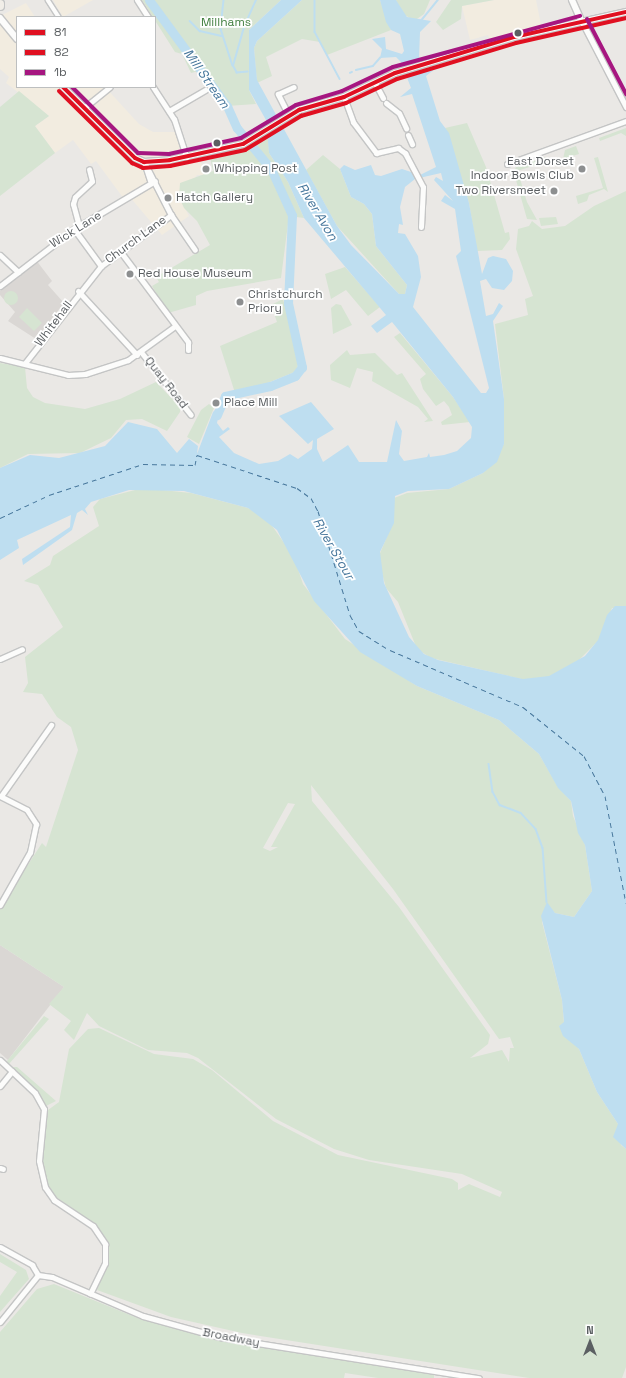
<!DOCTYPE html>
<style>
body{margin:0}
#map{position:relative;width:626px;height:1378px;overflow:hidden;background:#eae8e5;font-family:"Space Grotesk",sans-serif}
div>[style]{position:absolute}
.commercial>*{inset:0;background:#f2ece0}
.education>*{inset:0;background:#dad7d4}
.green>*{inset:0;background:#d6e4d2}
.round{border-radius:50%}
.water>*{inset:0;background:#bedef0}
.stream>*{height:1.5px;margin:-0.75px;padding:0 0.75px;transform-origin:0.75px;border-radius:0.75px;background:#bedef0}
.river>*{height:9px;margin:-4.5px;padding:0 4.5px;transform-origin:4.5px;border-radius:4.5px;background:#bedef0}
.ferry>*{height:1px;margin-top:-0.5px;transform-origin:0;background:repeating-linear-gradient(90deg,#47779c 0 5px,transparent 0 9px)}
.roads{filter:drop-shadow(1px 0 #c4c5c5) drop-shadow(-1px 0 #c4c5c5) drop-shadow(0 1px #c4c5c5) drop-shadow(0 -1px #c4c5c5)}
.pedestrian>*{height:3.5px;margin:-1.75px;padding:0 1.75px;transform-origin:1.75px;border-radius:1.75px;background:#fcfcfb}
.minor>*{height:5px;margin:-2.5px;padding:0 2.5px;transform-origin:2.5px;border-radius:2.5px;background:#fcfcfb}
.tertiary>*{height:6px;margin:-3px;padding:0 3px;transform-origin:3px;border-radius:3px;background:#fcfcfb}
.primary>*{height:8px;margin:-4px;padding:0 4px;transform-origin:4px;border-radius:4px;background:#f1eee8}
.bus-1>*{height:4px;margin:-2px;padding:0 2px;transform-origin:2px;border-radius:2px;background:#e01021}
.bus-2>*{height:4px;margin:-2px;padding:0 2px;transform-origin:2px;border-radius:2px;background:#e01021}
.bus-3>*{height:4px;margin:-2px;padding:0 2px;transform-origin:2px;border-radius:2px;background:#a61680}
.dots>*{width:11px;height:11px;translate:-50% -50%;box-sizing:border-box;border:2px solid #fff;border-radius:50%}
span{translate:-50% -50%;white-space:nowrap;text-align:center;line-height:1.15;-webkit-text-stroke:3.5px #fff;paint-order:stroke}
.park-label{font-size:12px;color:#407e3e}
.poi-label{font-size:12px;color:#5b5f62}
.right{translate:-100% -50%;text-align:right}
.left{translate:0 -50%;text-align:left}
.street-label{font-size:12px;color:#5b5f62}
.water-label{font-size:13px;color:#47779c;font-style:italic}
.legend{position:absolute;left:16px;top:16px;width:140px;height:72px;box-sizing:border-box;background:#fff;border:1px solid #bdbfc0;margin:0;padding:5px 7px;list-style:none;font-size:12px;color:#5b5f62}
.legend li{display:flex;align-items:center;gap:8px;height:20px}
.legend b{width:20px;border:1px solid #bdbfc0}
.north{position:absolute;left:570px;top:1322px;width:40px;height:40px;-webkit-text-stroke:3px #fff;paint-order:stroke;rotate:0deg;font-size:11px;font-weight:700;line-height:16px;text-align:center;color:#5b5f62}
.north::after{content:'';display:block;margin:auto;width:14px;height:18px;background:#5b5f62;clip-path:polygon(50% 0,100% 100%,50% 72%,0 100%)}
</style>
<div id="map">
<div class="commercial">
<i style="clip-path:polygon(53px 0,93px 0,63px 17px)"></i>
<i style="clip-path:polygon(494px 0,536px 0,541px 25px,490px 41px,488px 35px,470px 40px,462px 6px)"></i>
<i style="clip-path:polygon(26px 3px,35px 17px,17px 17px,17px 87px,105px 87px,139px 124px,153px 132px,176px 132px,184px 160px,200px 156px,204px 175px,197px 175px,179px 197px,189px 216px,162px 235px,129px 196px,124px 199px,96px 161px,91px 164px,73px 140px,55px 153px,35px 126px,49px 116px,6px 83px,9px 77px,0 69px,0 16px)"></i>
</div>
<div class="education">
<i style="clip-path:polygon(36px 260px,52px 281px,48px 285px,64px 303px,36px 339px,8px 321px,15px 312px,0 295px,0 291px)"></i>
<i style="clip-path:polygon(0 945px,64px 987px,8px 1060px,0 1053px)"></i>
</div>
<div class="green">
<i style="clip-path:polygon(142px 0,281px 0,249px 30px,249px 90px,256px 104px,227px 106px,199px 71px,191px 73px,182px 54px,175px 52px)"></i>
<i style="clip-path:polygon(302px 0,380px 0,391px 30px,327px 55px,320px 42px,302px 39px,266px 57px,272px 76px,257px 83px,254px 48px,257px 41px)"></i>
<i style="clip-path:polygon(396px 0,430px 0,424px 14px,414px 21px,399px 11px)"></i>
<i style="clip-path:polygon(451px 0,494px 0,462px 6px,461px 19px,443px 30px,436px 22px)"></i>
<i style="clip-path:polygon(19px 91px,49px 116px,35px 126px,55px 153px,0 196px,0 107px)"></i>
<i style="clip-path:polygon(467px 123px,486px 167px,505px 233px,509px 232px,510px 239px,502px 250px,477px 251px,469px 203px,445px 128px)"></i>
<i style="clip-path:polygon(626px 128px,626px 136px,621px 133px,600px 141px,599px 138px)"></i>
<i style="clip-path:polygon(268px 132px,269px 153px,288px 182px,304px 218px,289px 216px,281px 278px,207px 291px,196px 296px,196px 305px,168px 313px,152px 286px,159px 282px,156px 277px,210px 245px,197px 221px,184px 208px,179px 197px,180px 183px,213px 171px,210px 157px,244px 147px)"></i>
<i style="clip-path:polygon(576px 146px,579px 154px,563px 159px,565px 150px)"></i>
<i style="clip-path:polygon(323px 155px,340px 169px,351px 197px,364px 204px,372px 214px,376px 246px,407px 285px,405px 294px,399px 294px,337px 226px,306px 170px)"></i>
<i style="clip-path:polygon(546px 157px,542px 163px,514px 172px,516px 167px)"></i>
<i style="clip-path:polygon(598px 157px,608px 192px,604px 189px,589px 195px,587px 201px,578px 204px,576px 196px,603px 188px,594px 158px)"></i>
<i style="clip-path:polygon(518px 172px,527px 202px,537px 220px,527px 219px,514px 173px)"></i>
<i style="clip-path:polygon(626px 191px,626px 608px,612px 608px,599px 640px,563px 676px,530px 681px,431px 658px,417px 649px,398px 602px,386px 588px,378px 558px,391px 527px,389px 500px,407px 493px,449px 489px,483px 473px,504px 444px,504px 399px,495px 324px,528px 315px,525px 299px,533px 296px,516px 249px,518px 229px,529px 226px,532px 221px,542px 229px,565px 226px,594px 206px)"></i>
<i style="clip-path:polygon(556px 217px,558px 224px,541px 226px,539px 218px)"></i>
<i style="clip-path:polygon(345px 267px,380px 307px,368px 316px,346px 290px,331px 299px,325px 274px)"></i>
<i class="round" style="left:4px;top:291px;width:14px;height:14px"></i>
<i style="clip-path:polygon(283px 299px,299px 357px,297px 371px,236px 396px,220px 346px,277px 322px,271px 305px)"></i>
<i style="clip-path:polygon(336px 304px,341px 305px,352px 325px,333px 334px,331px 308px)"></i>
<i style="clip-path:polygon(27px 308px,42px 323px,34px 331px,19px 317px)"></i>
<i style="clip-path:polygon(400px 333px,453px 397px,470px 422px,442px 425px,441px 422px,452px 415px,449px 407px,444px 401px,436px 406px,423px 389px,420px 379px,426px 374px,394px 337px)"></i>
<i style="clip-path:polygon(347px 350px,350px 355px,375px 353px,397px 375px,402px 373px,433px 421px,424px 422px,428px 419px,418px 407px,372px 381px,373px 372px,357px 368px,350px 388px,331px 380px,330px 365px)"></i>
<i style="clip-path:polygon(0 363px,25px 367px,27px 388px,33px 397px,45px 403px,85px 409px,120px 399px,156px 382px,180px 407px,180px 412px,167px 431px,142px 419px,126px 420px,111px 438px,80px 453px,28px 454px,0 468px)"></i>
<i style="clip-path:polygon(209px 404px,214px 408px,199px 444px,187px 437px,201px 410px)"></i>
<i style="clip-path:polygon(evenodd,143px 488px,191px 493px,248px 508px,268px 520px,294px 557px,303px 584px,345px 639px,417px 686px,499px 720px,539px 754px,558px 787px,571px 801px,573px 816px,585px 845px,592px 891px,574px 917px,555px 913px,550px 908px,542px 922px,562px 1000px,564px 1023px,559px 1026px,579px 1049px,597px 1092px,618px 1124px,621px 1145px,626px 1149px,626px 1367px,622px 1378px,529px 1378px,242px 1333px,171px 1317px,97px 1290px,109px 1261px,106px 1239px,95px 1224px,56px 1197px,48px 1185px,42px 1159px,48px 1110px,59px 1102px,69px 1049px,88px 1029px,99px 1028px,154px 1054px,193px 1059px,212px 1070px,273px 1121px,338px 1155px,452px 1179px,458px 1183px,458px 1190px,469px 1184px,500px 1197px,502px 1192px,462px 1174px,369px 1160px,334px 1149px,276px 1119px,198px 1058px,187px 1053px,148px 1050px,99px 1026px,87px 1013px,74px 1040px,64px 1030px,71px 1021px,49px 1004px,64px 987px,0 945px,0 908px,42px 843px,46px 847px,78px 750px,71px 727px,57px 717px,42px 694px,23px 692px,28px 683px,25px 657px,63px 627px,38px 585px,24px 581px,50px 565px,53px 556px,99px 526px,93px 507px,100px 499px,143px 488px,311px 785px,393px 889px,499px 1039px,510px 1037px,514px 1048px,510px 1048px,509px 1062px,502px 1050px,470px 1058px,488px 1044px,490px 1035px,399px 907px,312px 801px,311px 785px,143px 488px,288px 803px,295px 804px,271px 847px,278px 847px,270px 851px,263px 848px,288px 803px)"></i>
<i style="clip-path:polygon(44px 1016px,49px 1019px,8px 1065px,7px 1061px)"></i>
<i style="clip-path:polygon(11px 1067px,17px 1067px,56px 1101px,46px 1106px,36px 1090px)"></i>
<i style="clip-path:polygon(0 1254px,26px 1270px,29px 1279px,0 1312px,0 1296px,17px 1272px,0 1262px)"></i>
<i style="clip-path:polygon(54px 1284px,140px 1319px,215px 1338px,434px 1375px,434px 1378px,378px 1378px,345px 1373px,344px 1378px,0 1378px,0 1332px,37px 1289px)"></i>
</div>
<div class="water">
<i style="clip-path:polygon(evenodd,281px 0,302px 0,257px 41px,254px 48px,257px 80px,337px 226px,351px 245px,399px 294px,405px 294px,407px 285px,376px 246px,372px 214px,364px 204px,351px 197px,340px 169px,344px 165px,355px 170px,371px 165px,375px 175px,381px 176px,402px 169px,420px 175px,436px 167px,412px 94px,400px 97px,411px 88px,401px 62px,396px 57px,380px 58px,382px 49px,372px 39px,385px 37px,386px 49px,402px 54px,404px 51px,400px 34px,391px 30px,386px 22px,380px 0,396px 0,407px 17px,431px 21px,420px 32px,419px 59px,423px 68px,435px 69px,426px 76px,440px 121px,449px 133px,469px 203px,482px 274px,488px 258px,493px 256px,506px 259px,513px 271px,512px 281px,504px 290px,492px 288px,486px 279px,480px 281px,486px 316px,493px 314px,499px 303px,503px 306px,493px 321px,504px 399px,504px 444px,497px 462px,483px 473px,449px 489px,408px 491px,395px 496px,394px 523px,380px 552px,384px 583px,409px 637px,424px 654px,438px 660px,523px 679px,549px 676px,585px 656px,598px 640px,607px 615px,615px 606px,626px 606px,626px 1149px,613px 1137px,618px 1124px,597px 1092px,579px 1049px,563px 1036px,559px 1026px,564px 1022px,562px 1000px,541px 916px,547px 902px,555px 913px,574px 917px,592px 891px,585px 845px,578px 833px,571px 801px,558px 788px,539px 754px,499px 720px,417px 686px,360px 652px,314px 601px,277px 530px,248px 508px,184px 491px,129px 490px,91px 502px,85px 509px,88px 515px,82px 510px,77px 513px,72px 530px,23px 565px,22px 559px,70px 527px,71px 515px,17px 540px,19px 548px,0 560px,0 468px,30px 455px,59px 458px,105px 446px,128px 422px,157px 429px,177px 453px,189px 439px,198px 446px,197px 454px,213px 412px,218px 407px,216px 414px,221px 404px,217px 423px,223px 431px,228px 427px,230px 429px,219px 437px,234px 453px,259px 464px,278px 461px,290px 454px,298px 459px,312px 449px,313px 440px,308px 444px,279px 416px,311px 402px,334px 429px,317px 439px,317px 449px,323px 462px,348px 445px,359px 462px,387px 462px,396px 420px,402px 431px,399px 454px,404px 461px,427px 457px,429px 453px,430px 457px,444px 455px,457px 451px,471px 438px,472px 427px,453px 397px,392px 322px,377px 333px,371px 326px,386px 315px,304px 218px,288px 182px,269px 153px,266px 120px,249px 90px,249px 30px,281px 0,441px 173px,443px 181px,436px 177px,434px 180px,453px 201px,445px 195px,441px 201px,455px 209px,461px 251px,456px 256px,489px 388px,486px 393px,481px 393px,413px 307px,421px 277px,418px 256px,405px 234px,398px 233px,399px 224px,403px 225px,400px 207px,405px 187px,415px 179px,441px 173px)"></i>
</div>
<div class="stream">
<i style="left:224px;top:0;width:29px;rotate:96deg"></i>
<i style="left:221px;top:29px;width:38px;rotate:72deg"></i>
<i style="left:315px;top:0;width:32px;rotate:90deg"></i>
<i style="left:315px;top:32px;width:53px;rotate:62deg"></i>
<i style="left:190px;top:21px;width:14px;rotate:45deg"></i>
<i style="left:200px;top:31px;width:23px;rotate:13deg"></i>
<i style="left:420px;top:22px;width:28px;rotate:-51deg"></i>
<i style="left:356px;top:70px;width:17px;rotate:-13deg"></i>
<i style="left:373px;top:66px;width:11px;rotate:-49deg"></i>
<i style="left:248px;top:72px;width:11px;rotate:175deg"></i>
<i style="left:237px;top:73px;width:8px;rotate:-120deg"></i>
<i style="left:233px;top:66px;width:41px;rotate:-74.2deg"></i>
<i style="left:244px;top:27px;width:30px;rotate:-66deg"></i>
<i style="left:350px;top:73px;width:2px;rotate:-27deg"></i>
<i style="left:489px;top:764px;width:28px;rotate:82deg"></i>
<i style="left:493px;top:792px;width:15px;rotate:62deg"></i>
<i style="left:500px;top:805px;width:22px;rotate:21deg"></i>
<i style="left:521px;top:813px;width:22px;rotate:47deg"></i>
<i style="left:536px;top:829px;width:20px;rotate:70deg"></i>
<i style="left:543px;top:848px;width:54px;rotate:85.8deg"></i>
</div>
<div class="river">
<i style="left:149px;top:0;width:132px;rotate:53.7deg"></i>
<i style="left:227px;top:106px;width:24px;rotate:66deg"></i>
<i style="left:237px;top:128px;width:53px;rotate:50.3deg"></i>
<i style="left:271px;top:169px;width:51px;rotate:65.5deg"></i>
<i style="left:292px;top:215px;width:88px;rotate:92.6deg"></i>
<i style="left:288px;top:303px;width:66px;rotate:77.7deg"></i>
<i style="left:302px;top:367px;width:11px;rotate:128deg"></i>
<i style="left:295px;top:376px;width:27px;rotate:158deg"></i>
<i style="left:270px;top:386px;width:46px;rotate:167.5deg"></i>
<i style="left:225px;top:396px;width:21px;rotate:113deg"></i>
</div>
<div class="ferry">
<i style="left:0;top:518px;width:54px;rotate:-25.1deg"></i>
<i style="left:49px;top:495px;width:99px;rotate:-18.3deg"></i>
<i style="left:143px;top:464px;width:52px;rotate:1.1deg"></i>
<i style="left:195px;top:465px;width:10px;rotate:-79deg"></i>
<i style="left:197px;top:455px;width:105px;rotate:18.3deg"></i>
<i style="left:297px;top:488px;width:17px;rotate:36deg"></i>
<i style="left:311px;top:498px;width:15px;rotate:62deg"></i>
<i style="left:318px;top:511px;width:109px;rotate:72.9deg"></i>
<i style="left:350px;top:615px;width:18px;rotate:61deg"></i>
<i style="left:359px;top:631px;width:36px;rotate:32deg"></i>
<i style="left:390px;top:650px;width:145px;rotate:23.2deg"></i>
<i style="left:523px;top:707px;width:78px;rotate:38.8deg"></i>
<i style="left:584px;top:756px;width:45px;rotate:62.3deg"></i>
<i style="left:605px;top:796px;width:109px;rotate:78.9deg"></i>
</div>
<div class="roads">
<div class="pedestrian">
<i style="left:48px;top:0;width:20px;rotate:57deg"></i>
</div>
<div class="minor">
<i style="left:137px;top:0;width:20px;rotate:57deg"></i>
<i style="left:582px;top:22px;width:96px;rotate:62.6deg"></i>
<i style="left:375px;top:83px;width:17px;rotate:62deg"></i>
<i style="left:153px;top:87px;width:38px;rotate:57deg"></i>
<i style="left:174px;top:119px;width:40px;rotate:72deg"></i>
<i style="left:344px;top:97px;width:27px;rotate:70deg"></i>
<i style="left:353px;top:122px;width:39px;rotate:53deg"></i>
<i style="left:376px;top:153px;width:23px;rotate:-13deg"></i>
<i style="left:398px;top:148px;width:9px;rotate:36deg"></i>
<i style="left:405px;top:153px;width:38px;rotate:62deg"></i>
<i style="left:423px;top:187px;width:40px;rotate:92.9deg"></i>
<i style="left:386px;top:103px;width:16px;rotate:38deg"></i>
<i style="left:399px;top:113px;width:17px;rotate:65deg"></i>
<i style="left:85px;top:107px;width:32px;rotate:-39deg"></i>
<i style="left:285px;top:108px;width:16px;rotate:-117deg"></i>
<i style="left:278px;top:94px;width:17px;rotate:-24deg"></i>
<i style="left:169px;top:111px;width:42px;rotate:-30.3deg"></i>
<i style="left:408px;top:135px;width:10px;rotate:66deg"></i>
<i style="left:144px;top:162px;width:59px;rotate:63deg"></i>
<i style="left:171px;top:215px;width:42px;rotate:55.6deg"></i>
<i style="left:144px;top:162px;width:20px;rotate:72deg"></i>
<i style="left:507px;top:164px;width:127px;rotate:-19.9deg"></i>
<i style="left:79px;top:226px;width:23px;rotate:-105deg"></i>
<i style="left:73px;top:204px;width:7px;rotate:-74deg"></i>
<i style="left:75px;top:197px;width:23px;rotate:-43deg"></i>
<i style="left:92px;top:181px;width:12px;rotate:-104deg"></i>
<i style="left:74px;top:229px;width:46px;rotate:53.9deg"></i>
<i style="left:120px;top:251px;width:114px;rotate:53.2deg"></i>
<i style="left:188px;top:342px;width:8px;rotate:90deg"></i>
<i style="left:0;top:255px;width:25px;rotate:43deg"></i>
<i style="left:0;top:286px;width:93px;rotate:-37.6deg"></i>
<i style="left:74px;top:229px;width:94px;rotate:-30.7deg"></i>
<i style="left:78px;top:291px;width:87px;rotate:47.3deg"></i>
<i style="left:141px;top:352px;width:80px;rotate:51.6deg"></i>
<i style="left:0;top:358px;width:70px;rotate:14deg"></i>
<i style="left:68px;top:375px;width:17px;rotate:-3deg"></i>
<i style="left:85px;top:374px;width:45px;rotate:-18deg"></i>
<i style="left:128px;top:360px;width:58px;rotate:-35.9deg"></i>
<i style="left:25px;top:363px;width:123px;rotate:-51.9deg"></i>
<i style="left:101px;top:266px;width:87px;rotate:-36.1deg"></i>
<i style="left:0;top:659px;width:24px;rotate:-24deg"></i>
<i style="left:0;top:796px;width:30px;rotate:27deg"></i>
<i style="left:27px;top:810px;width:17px;rotate:57deg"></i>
<i style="left:36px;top:824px;width:29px;rotate:102deg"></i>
<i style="left:30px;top:852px;width:61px;rotate:119.5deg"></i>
<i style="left:1px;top:796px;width:87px;rotate:-54.8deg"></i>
<i style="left:0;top:1060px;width:48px;rotate:43.3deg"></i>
<i style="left:35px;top:1093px;width:18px;rotate:61deg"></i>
<i style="left:44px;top:1109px;width:52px;rotate:95.5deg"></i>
<i style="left:39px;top:1161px;width:27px;rotate:77deg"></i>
<i style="left:45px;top:1187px;width:16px;rotate:55deg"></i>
<i style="left:54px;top:1200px;width:47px;rotate:33.7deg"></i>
<i style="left:93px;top:1226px;width:22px;rotate:56deg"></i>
<i style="left:105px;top:1244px;width:19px;rotate:90deg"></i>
<i style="left:105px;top:1263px;width:34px;rotate:116deg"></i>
<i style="left:0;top:1086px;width:19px;rotate:-51deg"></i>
<i style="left:0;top:1168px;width:3px;rotate:18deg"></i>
<i style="left:0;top:1247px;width:37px;rotate:29deg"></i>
<i style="left:32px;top:1265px;width:12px;rotate:59deg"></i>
<i style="left:38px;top:1275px;width:14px;rotate:8deg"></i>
<i style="left:52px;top:1277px;width:99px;rotate:23.2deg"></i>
<i style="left:143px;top:1316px;width:79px;rotate:15.4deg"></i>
<i style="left:219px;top:1337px;width:263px;rotate:9deg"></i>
<i style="left:0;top:1322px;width:60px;rotate:-51deg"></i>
</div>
<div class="tertiary">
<i style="left:572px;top:0;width:24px;rotate:66deg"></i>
<i style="left:0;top:18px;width:27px;rotate:51deg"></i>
<i style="left:63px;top:87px;width:101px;rotate:44.6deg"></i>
<i style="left:135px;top:158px;width:10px;rotate:24deg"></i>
<i style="left:144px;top:162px;width:26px;rotate:-4deg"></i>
<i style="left:170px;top:160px;width:75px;rotate:-12.4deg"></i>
<i style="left:243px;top:144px;width:66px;rotate:-31.3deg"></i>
<i style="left:299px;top:110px;width:47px;rotate:-16.1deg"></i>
<i style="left:344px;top:97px;width:56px;rotate:-25.2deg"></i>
<i style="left:395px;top:73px;width:124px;rotate:-16.8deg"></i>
<i style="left:514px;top:37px;width:115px;rotate:-12.6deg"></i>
</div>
<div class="primary">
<i style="left:0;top:4px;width:2px;rotate:90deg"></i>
</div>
</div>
<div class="bus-1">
<i style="left:63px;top:87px;width:101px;rotate:44.6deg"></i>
<i style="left:135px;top:158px;width:10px;rotate:24deg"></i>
<i style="left:144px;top:162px;width:26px;rotate:-4deg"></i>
<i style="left:170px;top:160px;width:75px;rotate:-12.4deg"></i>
<i style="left:243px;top:144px;width:66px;rotate:-31.3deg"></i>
<i style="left:299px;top:110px;width:47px;rotate:-16.1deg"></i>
<i style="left:344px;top:97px;width:56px;rotate:-25.2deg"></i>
<i style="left:395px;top:73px;width:124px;rotate:-16.8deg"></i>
<i style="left:514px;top:37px;width:115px;rotate:-12.6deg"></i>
</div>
<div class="bus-2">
<i style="left:59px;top:91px;width:103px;rotate:44.6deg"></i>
<i style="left:132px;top:163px;width:12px;rotate:24deg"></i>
<i style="left:143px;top:168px;width:27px;rotate:-4deg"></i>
<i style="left:170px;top:166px;width:77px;rotate:-12deg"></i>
<i style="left:245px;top:150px;width:66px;rotate:-31.3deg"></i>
<i style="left:301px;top:116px;width:47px;rotate:-16.1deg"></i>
<i style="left:346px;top:103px;width:56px;rotate:-25.2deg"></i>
<i style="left:397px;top:79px;width:124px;rotate:-16.8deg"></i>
<i style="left:516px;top:43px;width:113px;rotate:-12.8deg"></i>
</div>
<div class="bus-3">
<i style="left:587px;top:19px;width:85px;rotate:62.5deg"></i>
<i style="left:72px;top:87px;width:93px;rotate:45deg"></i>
<i style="left:138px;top:153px;width:31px;rotate:2deg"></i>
<i style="left:169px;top:154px;width:74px;rotate:-12.5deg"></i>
<i style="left:241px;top:138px;width:64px;rotate:-31deg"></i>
<i style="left:296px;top:105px;width:48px;rotate:-16.9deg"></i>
<i style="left:342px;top:91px;width:56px;rotate:-25.2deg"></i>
<i style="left:393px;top:67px;width:194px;rotate:-15.3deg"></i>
</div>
<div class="dots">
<i style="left:518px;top:33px;background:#5b5f62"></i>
<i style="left:217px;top:143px;background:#5b5f62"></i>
<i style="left:206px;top:169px;background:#8d8f90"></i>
<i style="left:582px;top:169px;background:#8d8f90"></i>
<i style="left:554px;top:191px;background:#8d8f90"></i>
<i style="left:168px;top:198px;background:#8d8f90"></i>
<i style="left:130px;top:274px;background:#8d8f90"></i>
<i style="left:240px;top:302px;background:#8d8f90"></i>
<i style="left:216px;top:403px;background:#8d8f90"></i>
</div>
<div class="park-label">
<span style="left:226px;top:23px">Millhams</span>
</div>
<div class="poi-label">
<span class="right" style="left:574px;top:169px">East Dorset<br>Indoor Bowls Club</span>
<span class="left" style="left:214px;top:169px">Whipping Post</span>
<span class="right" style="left:546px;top:191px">Two Riversmeet</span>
<span class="left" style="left:176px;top:198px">Hatch Gallery</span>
<span class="left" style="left:138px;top:274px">Red House Museum</span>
<span class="left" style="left:248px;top:302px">Christchurch<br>Priory</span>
<span class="left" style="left:224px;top:403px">Place Mill</span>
</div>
<div class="street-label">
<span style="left:76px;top:230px;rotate:-32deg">Wick Lane</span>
<span style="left:136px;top:240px;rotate:-36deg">Church Lane</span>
<span style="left:54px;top:324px;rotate:-53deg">Whitehall</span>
<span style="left:166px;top:383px;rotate:52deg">Quay Road</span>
<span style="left:231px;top:1338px;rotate:11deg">Broadway</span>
</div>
<div class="water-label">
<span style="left:206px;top:79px;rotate:55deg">Mill Stream</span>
<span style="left:317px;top:212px;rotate:59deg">River Avon</span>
<span style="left:333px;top:549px;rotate:60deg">River Stour</span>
</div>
<ul class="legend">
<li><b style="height:5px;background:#e01021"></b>81</li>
<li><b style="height:5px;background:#e01021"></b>82</li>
<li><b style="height:5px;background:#a61680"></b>1b</li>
</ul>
<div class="north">N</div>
</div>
